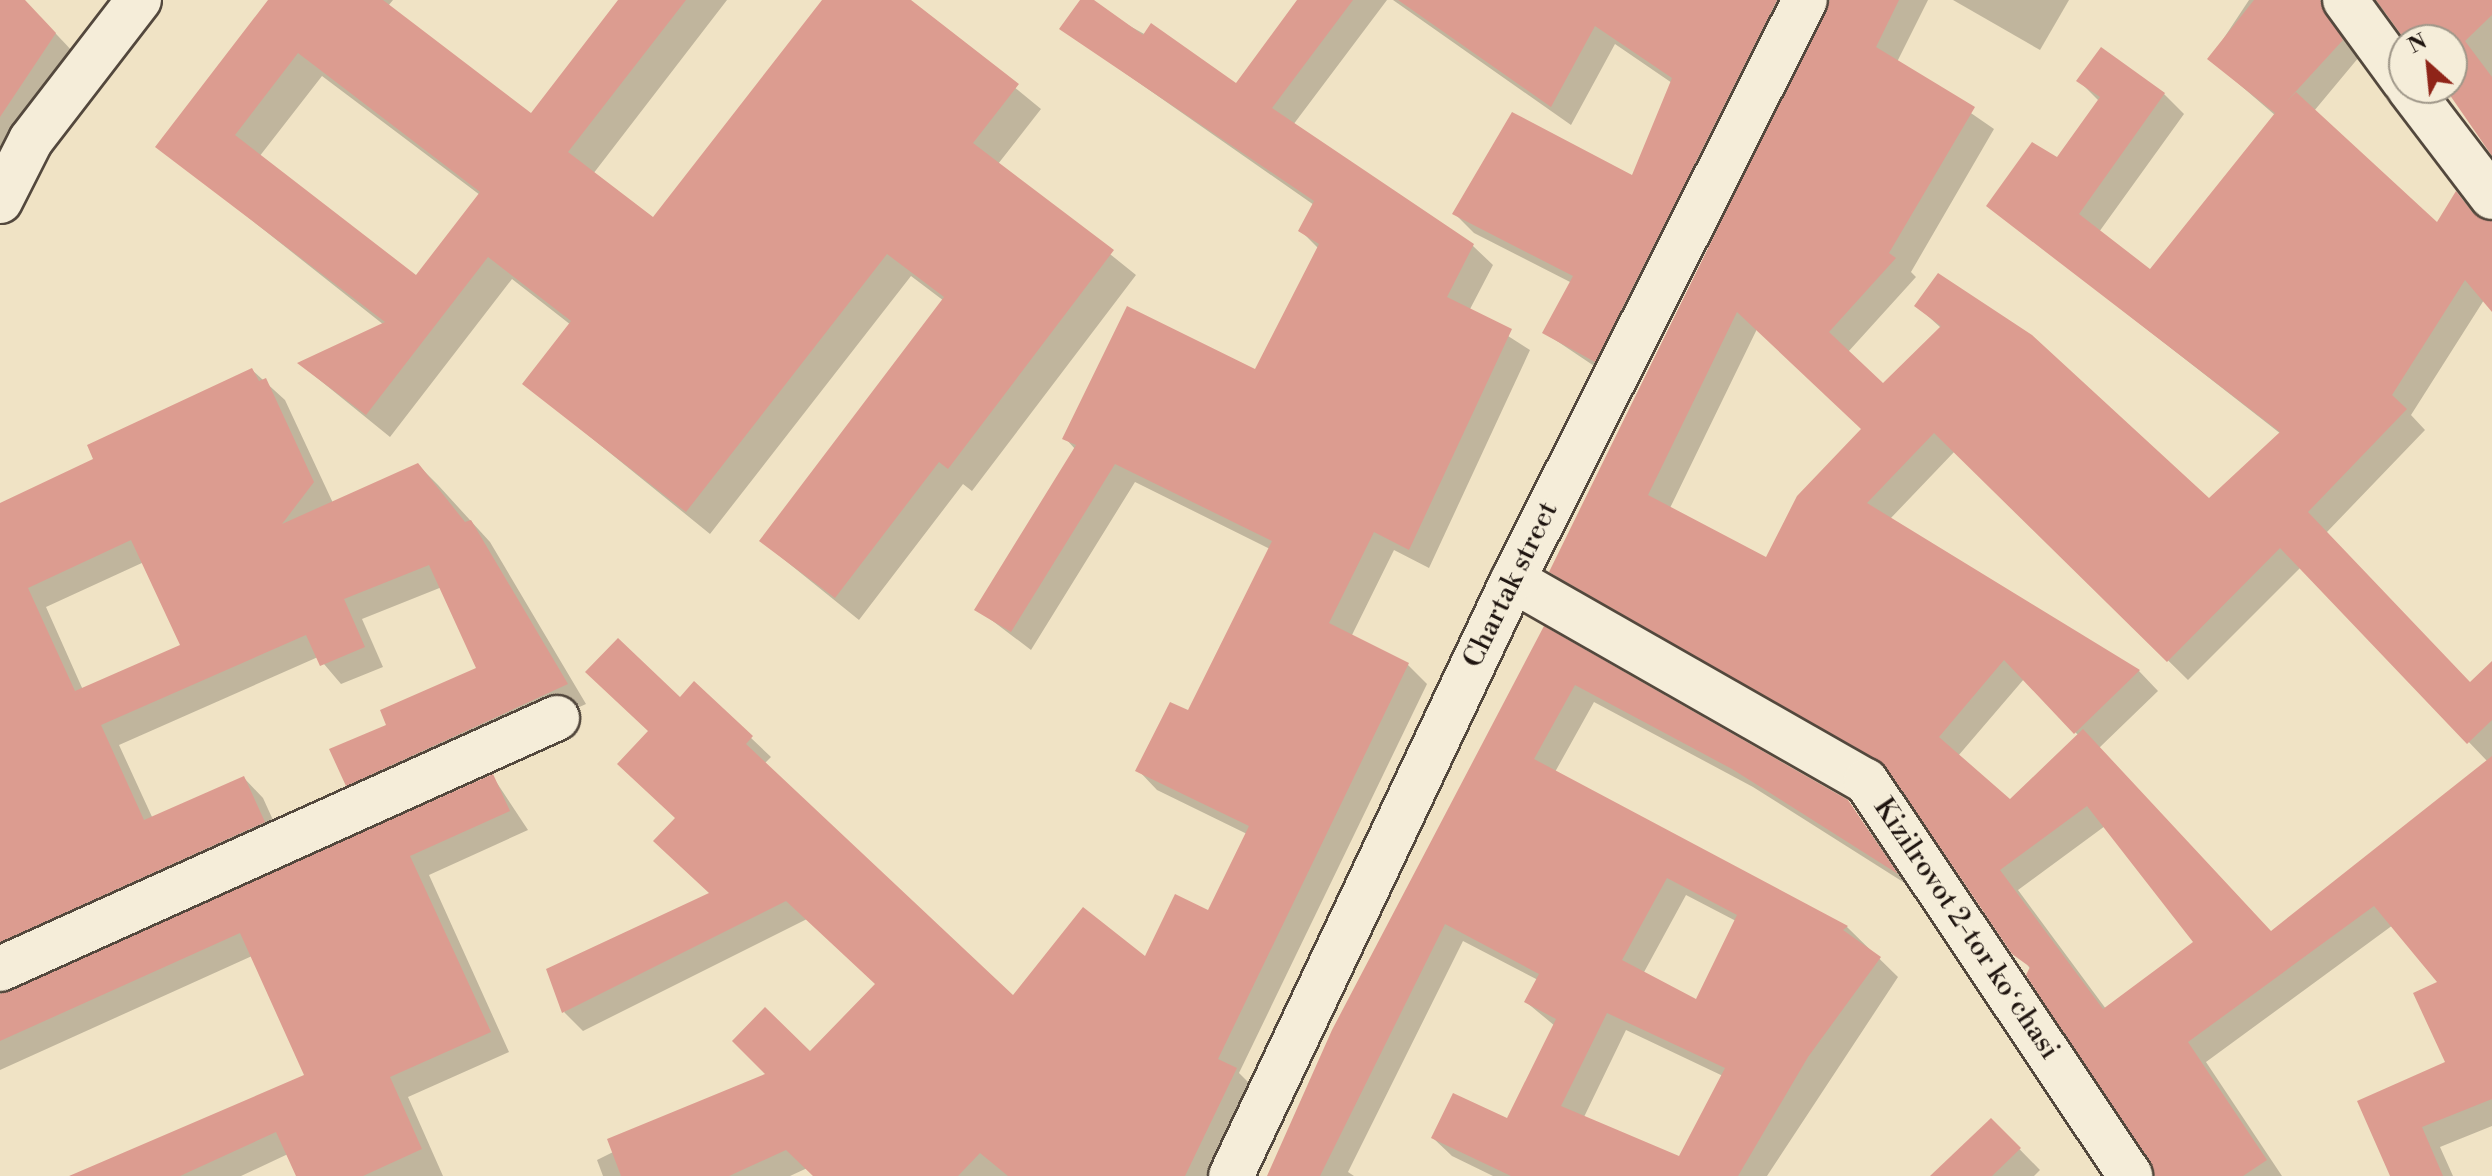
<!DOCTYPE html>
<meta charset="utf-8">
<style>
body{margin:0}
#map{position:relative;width:2492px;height:1176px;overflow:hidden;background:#f0e3c5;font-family:"Libre Bodoni",serif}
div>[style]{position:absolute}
.shadow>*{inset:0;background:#0003}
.building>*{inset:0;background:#dc9c90}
.roads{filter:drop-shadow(2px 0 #53483d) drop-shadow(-2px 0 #53483d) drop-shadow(0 2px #53483d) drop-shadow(0 -2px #53483d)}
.street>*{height:44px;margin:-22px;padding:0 22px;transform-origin:22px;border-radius:22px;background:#f5edd9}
.secondary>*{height:44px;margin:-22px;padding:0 22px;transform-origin:22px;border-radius:22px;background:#f5edd9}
span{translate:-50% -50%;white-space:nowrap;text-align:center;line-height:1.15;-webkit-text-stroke:6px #f5edd9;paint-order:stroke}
.street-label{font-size:28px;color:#1f1510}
.north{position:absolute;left:2388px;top:24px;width:80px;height:80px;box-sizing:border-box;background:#f5edd9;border:2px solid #9f9789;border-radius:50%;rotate:333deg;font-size:22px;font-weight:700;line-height:32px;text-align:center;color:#1f1510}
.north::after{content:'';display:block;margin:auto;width:28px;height:36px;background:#8f2418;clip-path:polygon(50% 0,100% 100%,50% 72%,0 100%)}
</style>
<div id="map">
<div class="shadow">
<i style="clip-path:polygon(0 0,24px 0,75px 54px,0 167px)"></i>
<i style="clip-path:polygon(evenodd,270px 0,393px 0,388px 6px,531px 116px,621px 0,727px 0,593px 174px,653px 220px,824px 0,908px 0,1041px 109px,998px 164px,1136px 275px,972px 491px,963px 484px,859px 620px,761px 541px,944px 301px,911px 276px,710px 534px,525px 384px,571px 325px,512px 279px,390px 437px,300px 364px,384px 325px,158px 146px,270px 0,322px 76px,480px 195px,417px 278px,259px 157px,322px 76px)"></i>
<i style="clip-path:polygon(1083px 0,1236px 85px,1299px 0,1387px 0,1293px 125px,1473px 246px,1493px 265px,1469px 311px,1530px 350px,1429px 568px,1394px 550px,1351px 637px,1408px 665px,1427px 684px,1239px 1073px,1255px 1089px,1213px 1176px,848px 1176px,896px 1127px,790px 1176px,603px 1176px,597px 1160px,810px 1054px,877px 985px,807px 919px,583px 1031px,564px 1012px,712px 894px,677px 819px,680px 700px,694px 684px,771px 757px,764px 764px,1014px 998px,1146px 959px,1209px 912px,1247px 834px,1157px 790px,1138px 770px,1189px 713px,1270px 549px,1135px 482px,1031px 650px,977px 609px,1076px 450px,1065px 438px,1256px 372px,1319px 249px,1301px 231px,1314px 205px,1062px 29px)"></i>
<i style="clip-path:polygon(1393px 0,1815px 0,1615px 380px,1545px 333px,1572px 283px,1474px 233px,1455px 214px,1633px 178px,1672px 83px,1615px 44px,1571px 125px)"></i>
<i style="clip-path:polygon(evenodd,1829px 0,1928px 0,1897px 62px,1994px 129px,1911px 272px,1916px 277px,1848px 352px,1883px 386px,1941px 328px,1917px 306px,2209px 501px,2281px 434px,1989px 206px,2058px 160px,2099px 101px,2079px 81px,2164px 94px,2184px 114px,2099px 232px,2151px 272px,2276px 116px,2210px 59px,2249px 0,2349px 0,2339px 23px,2359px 57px,2314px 111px,2437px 225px,2457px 194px,2483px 222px,2492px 220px,2492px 309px,2484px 300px,2411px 415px,2425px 430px,2326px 533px,2471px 684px,2492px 665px,2492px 1126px,2440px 1147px,2453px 1176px,2392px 1176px,2447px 1063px,2440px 983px,2393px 925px,2206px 1062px,2282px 1176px,2156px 1176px,2031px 970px,1897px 779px,1571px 591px,1552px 572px,1829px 0,1757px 329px,1863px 430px,1767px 560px,1670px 508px,1757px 329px,1829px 0,1955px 451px,2188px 680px,2301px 567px,2488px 762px,2272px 933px,2099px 748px,2158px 691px,2139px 671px,1890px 519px,1955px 451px,1829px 0,2024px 679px,2079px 736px,2010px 801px,1958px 756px,2024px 679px,1829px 0,2105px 826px,2196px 942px,2106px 1009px,2018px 890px,2105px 826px)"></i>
<i style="clip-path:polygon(1953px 0,2069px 0,2040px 50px)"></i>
<i style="clip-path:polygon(2374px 0,2492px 0,2492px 148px,2447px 88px,2452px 40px,2410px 40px)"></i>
<i style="clip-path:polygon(evenodd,252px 370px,285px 400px,333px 503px,418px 465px,438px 485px,490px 542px,586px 704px,367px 804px,348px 785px,389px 726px,478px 669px,442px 587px,362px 619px,383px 667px,341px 684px,318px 657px,119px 745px,153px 819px,244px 778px,263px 798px,283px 842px,0 979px,0 505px,96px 460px,252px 370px,144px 562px,183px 646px,83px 690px,46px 607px,144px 562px)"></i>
<i style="clip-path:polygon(evenodd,1545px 629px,1847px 801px,1911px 887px,1753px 787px,1594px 702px,1555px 772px,1847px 927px,1898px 977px,1767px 1176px,1493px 1176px,1452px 1156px,1433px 1138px,1508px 1121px,1555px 1026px,1526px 1002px,1538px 980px,1463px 941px,1348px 1172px,1354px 1176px,1269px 1176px,1545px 629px,1686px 895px,1736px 921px,1696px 1002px,1643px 974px,1686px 895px,1545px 629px,1626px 1030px,1723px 1076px,1680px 1158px,1584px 1117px,1626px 1030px)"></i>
<i style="clip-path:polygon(493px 777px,528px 830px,429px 875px,509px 1052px,408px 1097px,443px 1176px,298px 1176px,288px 1154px,241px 1176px,80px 1176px,307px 1076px,252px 956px,0 1070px,0 993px)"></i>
<i style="clip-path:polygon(1991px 1120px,2040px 1170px,2034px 1176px,1933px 1176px)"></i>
</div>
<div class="building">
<i style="clip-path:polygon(0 0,25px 0,56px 33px,0 117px)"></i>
<i style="clip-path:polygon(evenodd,268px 0,383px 0,531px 113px,618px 0,686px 0,568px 152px,653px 217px,822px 0,911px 0,1019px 84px,973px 143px,1114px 250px,948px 469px,939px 462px,835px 598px,759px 541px,944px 297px,887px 254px,686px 512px,522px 384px,571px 321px,488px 257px,366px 415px,297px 363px,385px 322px,155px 147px,268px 0,298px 53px,480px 192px,416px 275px,235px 135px,298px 53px)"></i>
<i style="clip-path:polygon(1080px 0,1094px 0,1143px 35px,1151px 23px,1236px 83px,1297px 0,1353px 0,1272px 108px,1474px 244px,1447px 297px,1512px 329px,1409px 550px,1374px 532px,1329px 623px,1409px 663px,1218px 1059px,1237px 1068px,1185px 1176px,1008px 1176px,980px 1153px,958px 1176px,813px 1176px,786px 1150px,729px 1176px,621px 1176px,607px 1139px,765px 1074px,732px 1041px,765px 1007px,810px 1051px,875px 984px,786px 901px,562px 1013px,546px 969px,709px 893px,653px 841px,675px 818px,617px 764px,648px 731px,585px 672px,618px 638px,680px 697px,694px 681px,753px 736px,746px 744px,1013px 995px,1083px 907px,1145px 956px,1175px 894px,1208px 910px,1249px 826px,1135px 771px,1170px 702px,1188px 710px,1272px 541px,1115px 464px,1011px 632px,974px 610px,1076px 445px,1062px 439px,1127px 306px,1255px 369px,1319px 244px,1298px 231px,1314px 201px,1059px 29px)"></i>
<i style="clip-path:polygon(1398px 0,1777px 0,1595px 362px,1542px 333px,1573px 276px,1452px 214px,1512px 112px,1632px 175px,1672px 78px,1595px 26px,1551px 107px)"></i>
<i style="clip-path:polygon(evenodd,1830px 0,1899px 0,1876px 47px,1975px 107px,1889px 253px,1896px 258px,1829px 332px,1883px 383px,1941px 326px,1914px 306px,1938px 273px,2032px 335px,2209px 498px,2280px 432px,1986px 206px,2032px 142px,2057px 157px,2100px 97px,2076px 81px,2101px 47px,2165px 93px,2079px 214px,2150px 269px,2275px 113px,2207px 59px,2254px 0,2320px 0,2343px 40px,2287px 101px,2296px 92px,2437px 222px,2456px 191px,2473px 213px,2492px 221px,2492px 312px,2465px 280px,2392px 395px,2407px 409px,2308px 512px,2470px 682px,2492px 661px,2492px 720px,2467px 744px,2280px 548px,2167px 662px,1934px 433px,1867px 503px,2140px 670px,2074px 734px,2004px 660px,1939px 737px,2010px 799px,2083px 729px,2271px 931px,2492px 756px,2492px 1099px,2422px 1127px,2443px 1176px,2390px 1176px,2357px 1101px,2445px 1062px,2413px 993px,2437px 982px,2374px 906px,2188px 1042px,2267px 1160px,2243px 1176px,2155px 1176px,2026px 975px,2030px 967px,2012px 954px,1886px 767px,1549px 572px,1830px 0,1737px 312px,1861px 429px,1797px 496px,1766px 557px,1648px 495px,1737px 312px,1830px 0,2087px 806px,2193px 942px,2103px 1009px,2000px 870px,2087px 806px)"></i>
<i style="clip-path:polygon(2376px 0,2492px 0,2492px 15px,2465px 41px,2492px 77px,2492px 156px,2445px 88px,2452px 88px,2452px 40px,2405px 40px)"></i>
<i style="clip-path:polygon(evenodd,252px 368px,259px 381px,266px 378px,314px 482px,282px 524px,418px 463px,465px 522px,471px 520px,568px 684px,346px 786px,329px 749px,386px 725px,380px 710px,476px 668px,429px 565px,344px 599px,365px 647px,320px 666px,306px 635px,101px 725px,144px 820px,244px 776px,265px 822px,0 942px,0 503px,93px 459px,87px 445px,252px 368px,131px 540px,180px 645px,75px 691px,28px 588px,131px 540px)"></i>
<i style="clip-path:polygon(evenodd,1544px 626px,1848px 800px,1898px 874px,1732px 769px,1575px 685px,1534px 759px,1848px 926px,1843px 930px,1881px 957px,1808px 1057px,1738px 1176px,1511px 1176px,1431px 1138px,1453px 1093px,1507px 1118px,1556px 1019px,1524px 1002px,1539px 974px,1445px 924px,1320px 1176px,1267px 1176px,1332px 1030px,1544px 626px,1667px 878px,1737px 915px,1696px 999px,1622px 960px,1667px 878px,1544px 626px,1607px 1013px,1725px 1068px,1679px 1156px,1561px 1106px,1607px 1013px)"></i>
<i style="clip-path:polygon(493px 774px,510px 811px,410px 856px,491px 1032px,390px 1077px,422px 1149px,363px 1176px,296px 1176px,276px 1132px,180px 1176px,69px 1176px,304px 1075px,240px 933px,0 1041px,0 994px)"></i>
<i style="clip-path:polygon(1991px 1118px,2021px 1148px,1992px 1176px,1930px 1176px)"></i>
</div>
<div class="roads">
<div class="street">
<i style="left:2345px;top:0;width:100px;rotate:53.9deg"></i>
<i style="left:2409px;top:88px;width:137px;rotate:52.7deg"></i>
<i style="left:0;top:201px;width:68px;rotate:-63.1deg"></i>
<i style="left:31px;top:140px;width:177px;rotate:-52.4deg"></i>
<i style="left:1513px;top:580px;width:406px;rotate:29.7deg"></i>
<i style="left:1866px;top:781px;width:475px;rotate:56.2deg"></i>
<i style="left:0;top:969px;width:611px;rotate:-24.26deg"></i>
</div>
<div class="secondary">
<i style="left:1231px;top:1176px;width:659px;rotate:-64.68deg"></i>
<i style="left:1513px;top:580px;width:649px;rotate:-63.28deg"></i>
</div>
</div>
<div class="street-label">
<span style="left:1511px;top:585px;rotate:-64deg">Chartak street</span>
<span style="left:1966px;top:929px;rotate:56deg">Kizilrovot 2-tor koʻchasi</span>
</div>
<div class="north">N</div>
</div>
